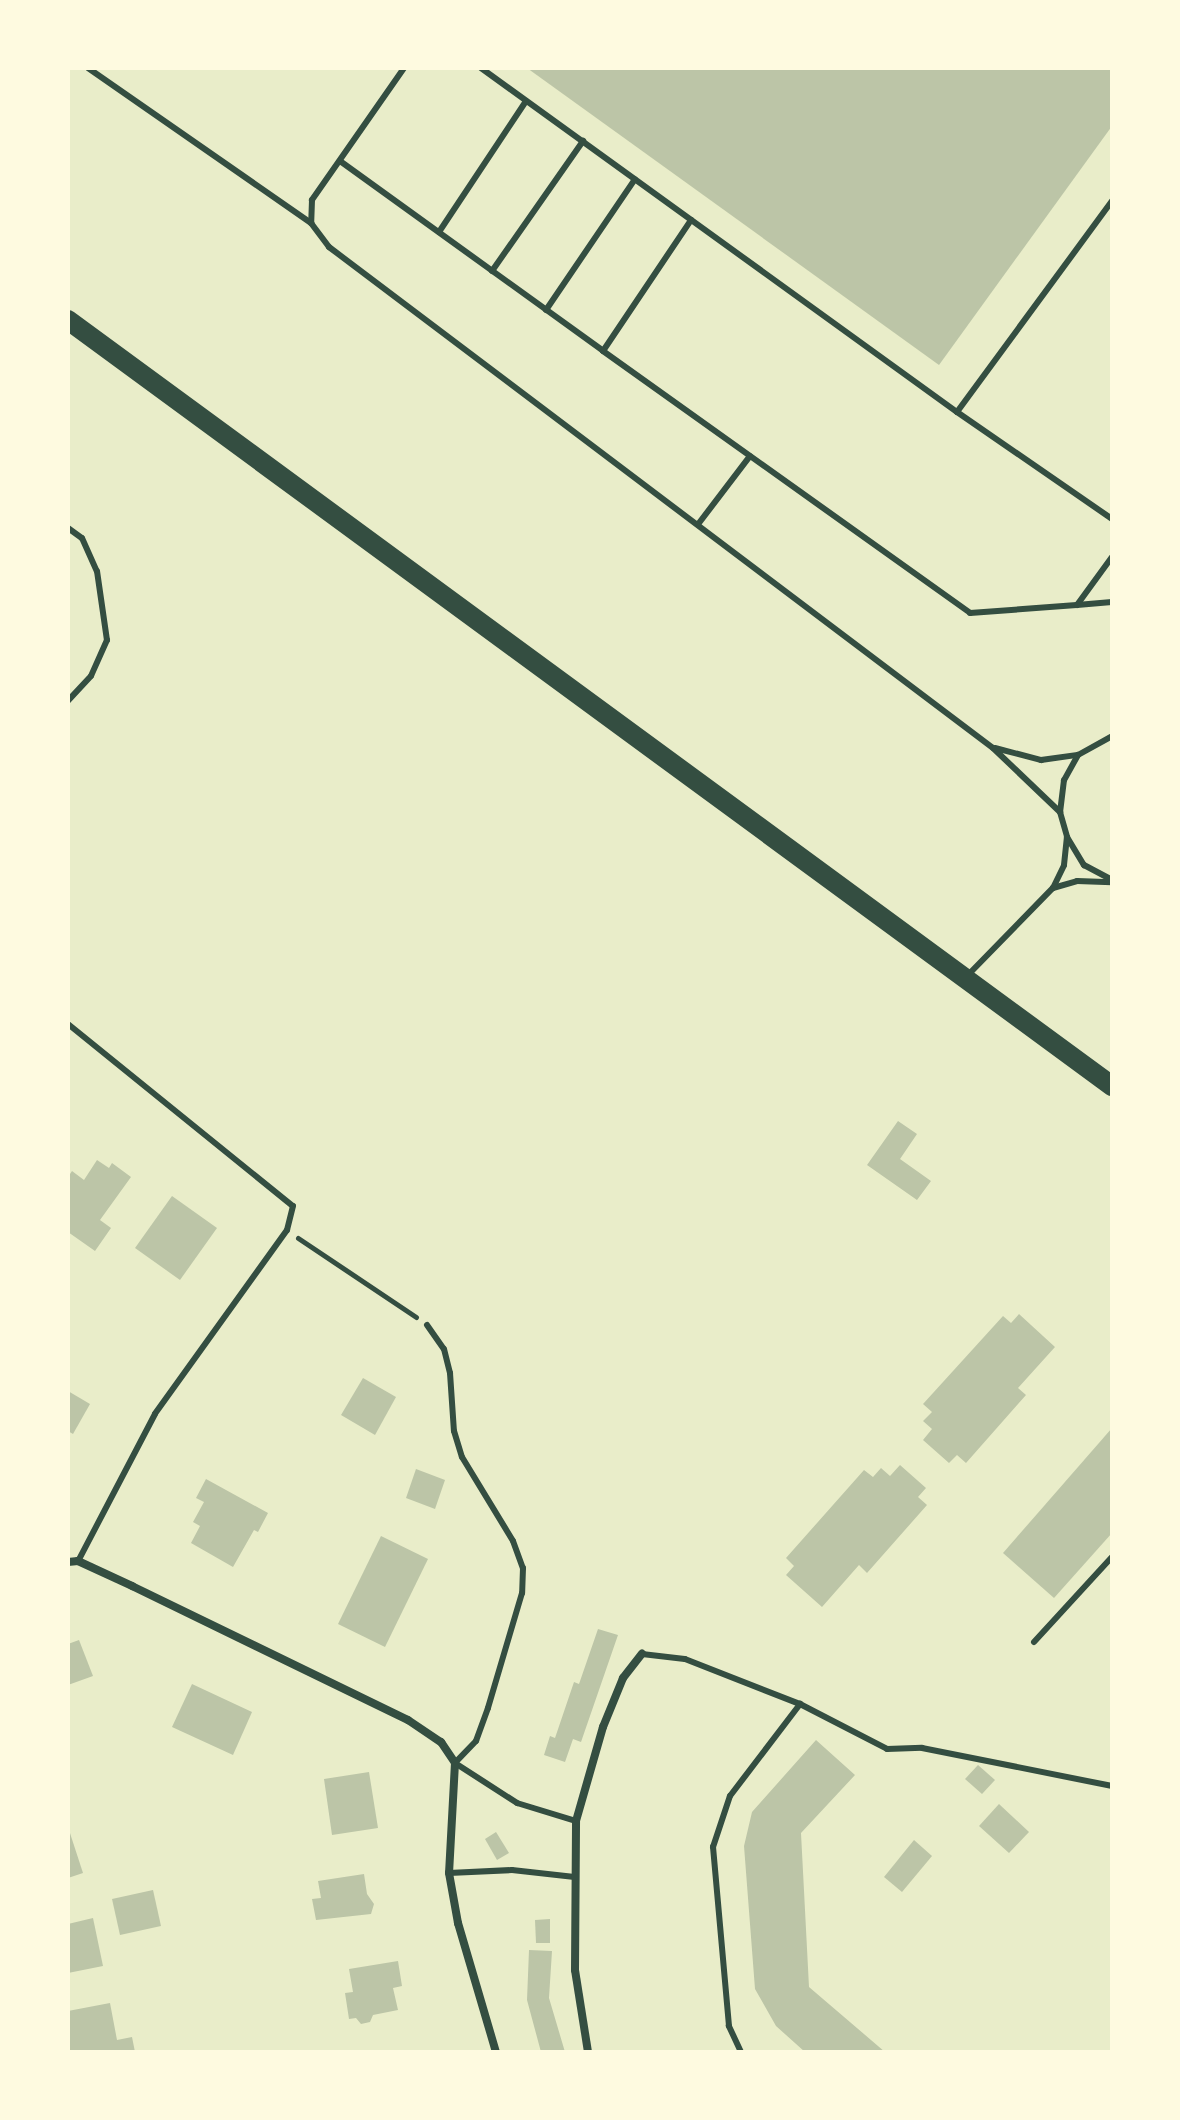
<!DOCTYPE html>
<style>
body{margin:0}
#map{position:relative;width:1180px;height:2120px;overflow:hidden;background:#e9edc9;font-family:"PT Sans",sans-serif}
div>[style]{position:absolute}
.building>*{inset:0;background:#bcc5a7}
.path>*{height:5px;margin:-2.5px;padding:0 2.5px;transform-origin:2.5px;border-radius:2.5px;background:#344e41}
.service>*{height:6px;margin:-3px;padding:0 3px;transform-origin:3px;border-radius:3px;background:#344e41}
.minor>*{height:8px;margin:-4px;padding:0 4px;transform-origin:4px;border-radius:4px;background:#344e41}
.trunk>*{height:20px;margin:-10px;padding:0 10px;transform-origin:10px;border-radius:10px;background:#344e41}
span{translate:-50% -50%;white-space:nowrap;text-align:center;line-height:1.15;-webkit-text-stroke:6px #fefae0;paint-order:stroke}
.frame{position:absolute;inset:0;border:70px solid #fefae0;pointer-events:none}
</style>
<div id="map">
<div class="building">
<i style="clip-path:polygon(527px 68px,1112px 68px,1112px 126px,939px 365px)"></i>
<i style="clip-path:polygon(898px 1121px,917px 1134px,900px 1159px,931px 1181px,917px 1200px,867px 1165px)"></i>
<i style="clip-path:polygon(97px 1160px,109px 1168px,112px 1163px,131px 1177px,100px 1220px,111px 1228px,95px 1251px,68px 1232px,68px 1177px,72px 1171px,84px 1180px)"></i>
<i style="clip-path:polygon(172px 1196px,217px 1228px,180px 1280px,135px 1248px)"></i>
<i style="clip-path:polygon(1019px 1314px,1055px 1347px,1018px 1388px,1026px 1395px,966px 1463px,957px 1455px,949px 1463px,923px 1440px,932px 1429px,923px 1421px,932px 1412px,923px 1404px,1003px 1316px,1011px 1323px)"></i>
<i style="clip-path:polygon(363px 1378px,396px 1397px,375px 1435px,341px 1415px)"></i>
<i style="clip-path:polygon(68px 1391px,90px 1404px,73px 1434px,68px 1431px)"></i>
<i style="clip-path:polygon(1112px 1428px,1112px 1533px,1054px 1598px,1003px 1553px)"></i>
<i style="clip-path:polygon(900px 1465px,926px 1488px,918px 1497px,927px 1505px,867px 1573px,859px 1565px,822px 1607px,786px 1575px,794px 1566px,786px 1558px,864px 1470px,873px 1477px,881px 1468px,890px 1476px)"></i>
<i style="clip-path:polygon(416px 1469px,445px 1480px,435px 1509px,406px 1498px)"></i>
<i style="clip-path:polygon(206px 1479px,268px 1513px,258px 1532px,254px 1530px,233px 1567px,191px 1543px,200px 1526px,193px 1522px,204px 1502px,196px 1498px)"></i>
<i style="clip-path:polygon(381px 1536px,428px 1559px,385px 1647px,338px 1624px)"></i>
<i style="clip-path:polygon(598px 1629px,618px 1635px,581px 1742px,573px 1739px,565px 1762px,544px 1755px,550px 1736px,555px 1738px,574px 1682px,579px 1684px)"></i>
<i style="clip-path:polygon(79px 1640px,93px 1676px,68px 1685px,68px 1644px)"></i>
<i style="clip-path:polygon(192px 1684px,252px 1712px,233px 1755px,172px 1727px)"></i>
<i style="clip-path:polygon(816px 1740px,855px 1775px,801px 1833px,809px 1987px,885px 2052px,805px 2052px,776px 2026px,755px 1989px,744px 1846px,752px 1812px)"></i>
<i style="clip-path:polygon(978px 1765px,995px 1780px,982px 1794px,965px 1779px)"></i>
<i style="clip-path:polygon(369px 1772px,378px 1828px,332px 1835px,324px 1779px)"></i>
<i style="clip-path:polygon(999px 1804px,1029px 1832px,1009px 1853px,979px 1826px)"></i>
<i style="clip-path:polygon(68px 1827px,83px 1873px,68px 1878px)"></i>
<i style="clip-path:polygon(496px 1832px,509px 1853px,497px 1860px,485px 1839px)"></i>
<i style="clip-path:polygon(914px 1840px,932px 1856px,902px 1892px,884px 1877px)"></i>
<i style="clip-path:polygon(364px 1874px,367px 1894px,374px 1904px,371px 1914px,316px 1920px,312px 1899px,321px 1898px,318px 1881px)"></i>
<i style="clip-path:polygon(153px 1890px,161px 1926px,120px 1935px,112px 1899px)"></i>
<i style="clip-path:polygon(93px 1918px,103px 1966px,68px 1973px,68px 1924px)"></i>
<i style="clip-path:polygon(550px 1919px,550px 1943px,536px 1943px,535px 1920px)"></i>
<i style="clip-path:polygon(529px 1950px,552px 1951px,549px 1998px,565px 2052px,541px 2052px,527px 2000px)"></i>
<i style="clip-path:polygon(398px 1961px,402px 1986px,393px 1988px,398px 2010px,373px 2015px,370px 2022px,361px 2024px,356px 2018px,349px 2019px,345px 1993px,353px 1992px,349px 1969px)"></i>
<i style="clip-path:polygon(110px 2003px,117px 2040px,132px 2037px,135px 2052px,68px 2052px,68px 2011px)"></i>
</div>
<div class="path">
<i style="left:298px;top:1238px;width:142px;rotate:33.8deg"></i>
</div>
<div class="service">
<i style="left:88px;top:68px;width:272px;rotate:34.8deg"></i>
<i style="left:404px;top:68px;width:161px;rotate:124.9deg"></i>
<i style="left:312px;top:200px;width:23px;rotate:92deg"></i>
<i style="left:311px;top:223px;width:30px;rotate:53deg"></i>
<i style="left:329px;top:247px;width:832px;rotate:37.04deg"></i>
<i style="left:993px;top:748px;width:93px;rotate:43.7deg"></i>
<i style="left:481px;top:68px;width:587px;rotate:35.86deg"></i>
<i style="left:957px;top:412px;width:188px;rotate:34.6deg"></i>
<i style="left:340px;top:161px;width:324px;rotate:35.8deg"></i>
<i style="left:603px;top:351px;width:158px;rotate:-56.1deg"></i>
<i style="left:439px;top:232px;width:157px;rotate:-56.4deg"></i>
<i style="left:492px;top:271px;width:159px;rotate:-55deg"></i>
<i style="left:546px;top:310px;width:158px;rotate:-55.8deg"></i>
<i style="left:603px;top:351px;width:451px;rotate:35.5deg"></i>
<i style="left:970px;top:613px;width:107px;rotate:-4.3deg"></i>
<i style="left:1077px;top:605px;width:59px;rotate:-53.9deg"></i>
<i style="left:957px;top:412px;width:262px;rotate:-53.7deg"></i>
<i style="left:699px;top:523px;width:84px;rotate:-52.7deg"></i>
<i style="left:68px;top:528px;width:17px;rotate:36deg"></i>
<i style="left:82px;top:538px;width:36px;rotate:66deg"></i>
<i style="left:97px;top:571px;width:70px;rotate:81.8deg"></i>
<i style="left:107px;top:640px;width:39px;rotate:114deg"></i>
<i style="left:91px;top:676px;width:34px;rotate:133deg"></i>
<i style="left:1077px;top:605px;width:35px;rotate:-5deg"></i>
<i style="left:995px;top:748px;width:48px;rotate:14.6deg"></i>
<i style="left:1041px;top:760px;width:37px;rotate:-8deg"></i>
<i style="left:1078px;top:755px;width:39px;rotate:-29deg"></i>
<i style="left:1078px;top:755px;width:29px;rotate:119deg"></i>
<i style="left:1064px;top:780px;width:32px;rotate:97deg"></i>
<i style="left:1060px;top:812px;width:26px;rotate:74deg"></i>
<i style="left:1067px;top:837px;width:33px;rotate:59deg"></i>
<i style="left:1084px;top:865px;width:32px;rotate:28deg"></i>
<i style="left:1053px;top:888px;width:25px;rotate:-16deg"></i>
<i style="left:1077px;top:881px;width:35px;rotate:2deg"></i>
<i style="left:967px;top:976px;width:123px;rotate:-45.7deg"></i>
<i style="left:1053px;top:888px;width:25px;rotate:-64deg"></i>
<i style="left:1064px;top:865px;width:28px;rotate:-84deg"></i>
<i style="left:68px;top:1024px;width:289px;rotate:39deg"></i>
<i style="left:293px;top:1206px;width:25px;rotate:104deg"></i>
<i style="left:287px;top:1230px;width:226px;rotate:125.7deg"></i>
<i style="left:155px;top:1414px;width:166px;rotate:117.6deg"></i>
<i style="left:427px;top:1325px;width:29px;rotate:55deg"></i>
<i style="left:444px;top:1349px;width:25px;rotate:76deg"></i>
<i style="left:450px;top:1373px;width:58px;rotate:86.1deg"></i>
<i style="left:454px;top:1431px;width:27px;rotate:73deg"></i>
<i style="left:462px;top:1457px;width:98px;rotate:58.7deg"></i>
<i style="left:513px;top:1541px;width:29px;rotate:70deg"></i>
<i style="left:523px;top:1568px;width:25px;rotate:92deg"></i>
<i style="left:522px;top:1593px;width:120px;rotate:106.5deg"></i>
<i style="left:488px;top:1708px;width:35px;rotate:110deg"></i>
<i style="left:476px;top:1741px;width:30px;rotate:134deg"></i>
<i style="left:455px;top:1763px;width:74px;rotate:32.8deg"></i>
<i style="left:517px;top:1803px;width:62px;rotate:17deg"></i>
<i style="left:1034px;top:1642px;width:115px;rotate:-47.5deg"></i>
<i style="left:642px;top:1654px;width:43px;rotate:6.6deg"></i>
<i style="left:685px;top:1659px;width:123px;rotate:21.4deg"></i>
<i style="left:800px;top:1704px;width:98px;rotate:27.3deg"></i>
<i style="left:887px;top:1749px;width:35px;rotate:-2deg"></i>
<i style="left:922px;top:1748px;width:194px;rotate:11.3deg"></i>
<i style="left:449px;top:1873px;width:63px;rotate:-2.7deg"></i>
<i style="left:512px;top:1870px;width:63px;rotate:6.3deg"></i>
<i style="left:741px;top:2052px;width:29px;rotate:-115deg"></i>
<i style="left:729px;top:2026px;width:180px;rotate:-95.1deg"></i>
<i style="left:713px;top:1847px;width:54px;rotate:-71.6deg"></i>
<i style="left:730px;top:1796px;width:116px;rotate:-52.7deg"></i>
</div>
<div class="minor">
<i style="left:68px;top:1562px;width:10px;rotate:-6deg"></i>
<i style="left:78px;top:1561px;width:60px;rotate:24.8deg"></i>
<i style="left:132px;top:1586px;width:307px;rotate:25.9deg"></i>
<i style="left:408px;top:1720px;width:40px;rotate:34deg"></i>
<i style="left:441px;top:1742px;width:25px;rotate:56deg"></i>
<i style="left:455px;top:1763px;width:110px;rotate:93.1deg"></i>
<i style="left:449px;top:1873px;width:51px;rotate:79.8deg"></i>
<i style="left:458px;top:1923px;width:134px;rotate:73.6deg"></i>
<i style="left:588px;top:2052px;width:83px;rotate:-99deg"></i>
<i style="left:575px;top:1970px;width:149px;rotate:-89.6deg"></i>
<i style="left:576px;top:1821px;width:98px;rotate:-74deg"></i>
<i style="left:603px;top:1727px;width:53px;rotate:-67.8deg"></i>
<i style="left:623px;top:1678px;width:31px;rotate:-52deg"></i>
</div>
<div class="trunk">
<i style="left:68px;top:320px;width:1295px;rotate:36.27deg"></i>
</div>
<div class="frame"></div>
</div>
